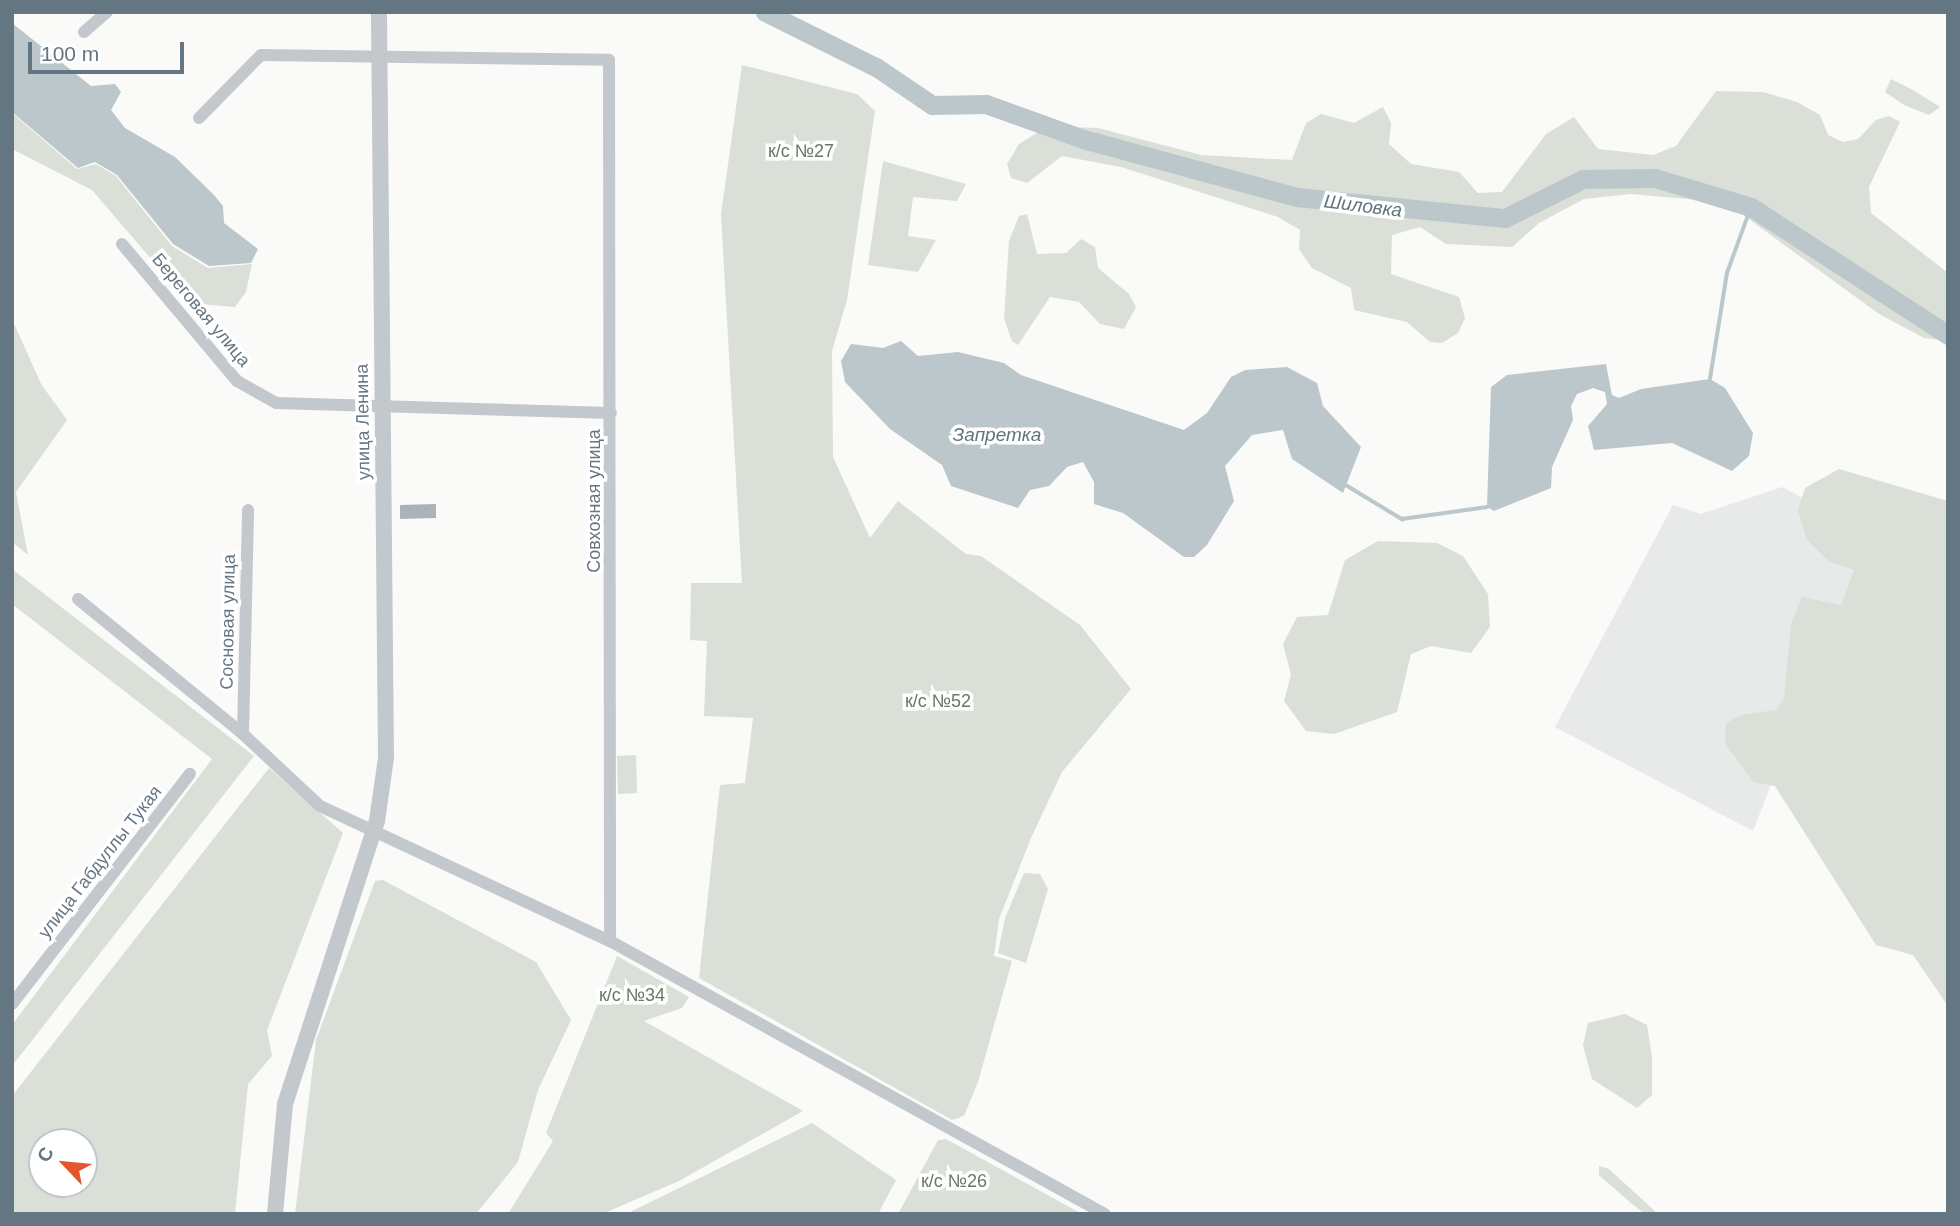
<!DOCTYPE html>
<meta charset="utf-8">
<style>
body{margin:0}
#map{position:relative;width:1960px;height:1226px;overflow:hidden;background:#fafaf8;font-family:Arial,sans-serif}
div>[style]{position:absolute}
.built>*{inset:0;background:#e8e9e9}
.green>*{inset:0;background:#dadfd7}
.water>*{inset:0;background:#bbc7cb}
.stream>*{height:3.5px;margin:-1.75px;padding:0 1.75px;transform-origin:1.75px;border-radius:1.75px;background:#bbc7cb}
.river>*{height:19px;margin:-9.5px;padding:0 9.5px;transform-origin:9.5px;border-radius:9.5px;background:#bbc7cb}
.building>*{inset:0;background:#aab3b9}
.minor>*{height:12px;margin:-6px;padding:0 6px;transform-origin:6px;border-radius:6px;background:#c3c8cc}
.tertiary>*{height:16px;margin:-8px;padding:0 8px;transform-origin:8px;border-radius:8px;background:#c3c8cc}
span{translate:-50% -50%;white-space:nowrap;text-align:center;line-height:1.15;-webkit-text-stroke:7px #fff;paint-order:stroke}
.park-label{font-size:18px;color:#687a64}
.street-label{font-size:18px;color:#657683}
.water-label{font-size:19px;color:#60757c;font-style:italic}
.frame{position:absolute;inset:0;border:14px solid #657683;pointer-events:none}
.north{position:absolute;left:28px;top:1128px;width:70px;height:70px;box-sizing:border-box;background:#fff;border:2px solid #c1c8cd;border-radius:50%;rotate:296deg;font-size:19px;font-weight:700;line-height:28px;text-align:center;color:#657683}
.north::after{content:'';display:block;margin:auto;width:24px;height:32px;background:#e4572e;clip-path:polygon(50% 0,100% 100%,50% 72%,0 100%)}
.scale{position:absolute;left:28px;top:42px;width:156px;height:32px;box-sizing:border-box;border:4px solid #657683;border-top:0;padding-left:9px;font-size:21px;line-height:24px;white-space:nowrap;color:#657683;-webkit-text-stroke:5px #fff;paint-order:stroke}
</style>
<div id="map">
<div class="built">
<i style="clip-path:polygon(1782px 487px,1869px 533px,1753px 831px,1555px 727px,1673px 505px,1701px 514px)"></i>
</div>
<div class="green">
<i style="clip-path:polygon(742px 65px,857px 94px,875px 111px,847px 300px,832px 351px,833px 457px,870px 538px,898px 501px,966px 554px,981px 556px,1080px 625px,1131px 689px,1062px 772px,1031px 838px,999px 919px,994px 956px,1012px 961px,978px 1082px,964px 1116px,952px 1120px,699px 978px,720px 785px,745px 783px,753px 718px,704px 716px,707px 641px,690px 640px,691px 583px,742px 583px,721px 214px)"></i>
<i style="clip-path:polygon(1891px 79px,1913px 90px,1940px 107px,1929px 115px,1904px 105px,1885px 92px)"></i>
<i style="clip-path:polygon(1716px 91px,1763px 92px,1797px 102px,1820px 115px,1828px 135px,1843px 142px,1858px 139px,1876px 120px,1889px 116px,1900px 122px,1869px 187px,1871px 213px,1948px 273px,1948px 341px,1924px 338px,1879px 314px,1739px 212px,1710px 201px,1631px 194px,1584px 199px,1539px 223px,1512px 247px,1446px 244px,1420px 227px,1392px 235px,1391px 274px,1459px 297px,1465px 318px,1458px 333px,1442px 343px,1430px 342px,1407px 322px,1354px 310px,1351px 288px,1312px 268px,1299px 249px,1300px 230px,1278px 217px,1121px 167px,1062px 156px,1027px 183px,1011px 178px,1007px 164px,1019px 144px,1037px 133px,1069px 127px,1098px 128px,1201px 155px,1292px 160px,1306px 123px,1321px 114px,1354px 123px,1383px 107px,1391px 123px,1389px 144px,1411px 164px,1459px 172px,1478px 193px,1502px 192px,1546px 134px,1574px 117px,1598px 149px,1653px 155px,1676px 146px)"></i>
<i style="clip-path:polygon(12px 113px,77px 169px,96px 164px,116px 176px,172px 246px,208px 268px,252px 264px,246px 292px,235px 307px,189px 303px,92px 190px,12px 149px)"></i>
<i style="clip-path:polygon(883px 161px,966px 184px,957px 201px,913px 197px,908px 236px,936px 240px,918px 272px,868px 265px)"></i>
<i style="clip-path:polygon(1027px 214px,1037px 254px,1066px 253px,1081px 239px,1095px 247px,1098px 268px,1129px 294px,1136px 307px,1124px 329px,1100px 324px,1079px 302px,1050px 297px,1018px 345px,1012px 341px,1004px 318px,1009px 241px,1019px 216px)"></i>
<i style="clip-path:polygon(12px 319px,41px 384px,67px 420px,16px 492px,28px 555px,12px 542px)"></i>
<i style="clip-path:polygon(1839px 469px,1948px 501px,1948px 1006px,1913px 955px,1876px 945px,1775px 786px,1753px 782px,1725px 743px,1726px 723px,1741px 715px,1776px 710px,1784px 698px,1791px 624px,1802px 597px,1841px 605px,1854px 570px,1829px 561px,1807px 540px,1798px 510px,1805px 488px)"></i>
<i style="clip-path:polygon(1378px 541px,1437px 543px,1463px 556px,1488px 594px,1490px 627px,1471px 653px,1431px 646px,1411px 654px,1397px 712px,1334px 734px,1306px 731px,1284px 701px,1291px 675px,1283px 644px,1297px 617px,1328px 615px,1345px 560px)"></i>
<i style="clip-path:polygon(12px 569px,254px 756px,12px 1066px,12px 1025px,212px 759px,12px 604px)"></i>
<i style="clip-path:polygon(636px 755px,637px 793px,618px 794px,617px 756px)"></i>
<i style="clip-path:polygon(evenodd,269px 768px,343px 833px,267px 1030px,272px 1056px,248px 1084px,235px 1214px,12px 1214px,12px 1096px,269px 768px,42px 1142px,84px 1142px,84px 1184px,42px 1184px,42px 1142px)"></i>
<i style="clip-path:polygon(1024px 873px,1040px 874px,1048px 889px,1026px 963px,998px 953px,1005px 918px)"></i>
<i style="clip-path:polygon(383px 880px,536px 962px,571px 1020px,538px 1090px,518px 1162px,476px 1214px,295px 1214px,316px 1040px,375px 881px)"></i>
<i style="clip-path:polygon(617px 956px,689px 997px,682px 1008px,644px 1021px,803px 1111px,679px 1181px,602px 1214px,508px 1214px,553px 1141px,546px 1133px)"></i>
<i style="clip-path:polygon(1625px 1014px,1647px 1025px,1652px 1057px,1652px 1095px,1637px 1108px,1592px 1079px,1583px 1045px,1588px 1023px)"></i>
<i style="clip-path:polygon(812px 1123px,896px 1180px,878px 1214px,626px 1214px)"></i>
<i style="clip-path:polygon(946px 1139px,1082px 1214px,898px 1214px,938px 1140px)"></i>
<i style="clip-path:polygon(1599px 1166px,1609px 1169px,1658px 1214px,1645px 1214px,1632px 1204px,1599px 1175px)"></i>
</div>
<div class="water">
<i style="clip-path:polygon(12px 23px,91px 86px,115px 84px,121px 92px,111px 110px,125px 128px,175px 157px,214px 195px,223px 206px,224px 223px,258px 249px,251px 263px,209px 266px,173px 244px,117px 175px,95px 162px,78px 168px,12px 112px)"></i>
<i style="clip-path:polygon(901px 341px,918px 356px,958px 352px,1004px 363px,1021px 375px,1184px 430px,1207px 413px,1231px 377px,1245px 370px,1287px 367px,1317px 383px,1323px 406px,1361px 447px,1343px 493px,1292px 459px,1283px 430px,1252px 435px,1225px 466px,1234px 501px,1207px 545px,1194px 557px,1184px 557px,1123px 513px,1094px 504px,1094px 482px,1083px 462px,1067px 467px,1049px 486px,1030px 490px,1018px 508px,951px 486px,942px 465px,890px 429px,845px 382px,841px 361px,851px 344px,883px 348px)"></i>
<i style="clip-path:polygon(1606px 364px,1612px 395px,1619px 398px,1641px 389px,1710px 379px,1725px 388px,1753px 433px,1749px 456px,1732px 471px,1672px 443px,1594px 450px,1588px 426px,1607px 404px,1605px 392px,1593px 388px,1577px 394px,1571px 406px,1573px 420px,1552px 467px,1551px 488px,1494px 511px,1487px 507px,1491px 387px,1507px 375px)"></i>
</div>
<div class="stream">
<i style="left:1710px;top:379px;width:107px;rotate:-80.9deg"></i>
<i style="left:1727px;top:273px;width:70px;rotate:-70deg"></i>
<i style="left:1346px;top:485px;width:66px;rotate:31.3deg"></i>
<i style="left:1402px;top:519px;width:86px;rotate:-8deg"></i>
</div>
<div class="river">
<i style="left:765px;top:12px;width:124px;rotate:26.4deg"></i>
<i style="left:876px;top:67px;width:68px;rotate:34.2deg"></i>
<i style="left:932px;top:105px;width:54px;rotate:-1.1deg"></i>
<i style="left:986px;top:104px;width:103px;rotate:19.8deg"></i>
<i style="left:1083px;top:139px;width:222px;rotate:15.2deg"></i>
<i style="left:1297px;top:197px;width:209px;rotate:5.8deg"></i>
<i style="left:1505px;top:218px;width:87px;rotate:-26.6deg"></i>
<i style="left:1583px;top:179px;width:72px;rotate:-0.8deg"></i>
<i style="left:1655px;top:178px;width:100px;rotate:16.8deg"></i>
<i style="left:1751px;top:207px;width:235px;rotate:33deg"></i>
</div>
<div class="building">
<i style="clip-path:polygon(436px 504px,436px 518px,400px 519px,400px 505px)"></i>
</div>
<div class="minor">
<i style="left:84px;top:32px;width:30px;rotate:-41deg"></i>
<i style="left:199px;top:118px;width:88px;rotate:-45.5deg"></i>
<i style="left:261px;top:55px;width:348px;rotate:0.8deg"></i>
<i style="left:609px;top:60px;width:881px;rotate:89.93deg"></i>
<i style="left:122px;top:244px;width:179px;rotate:50deg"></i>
<i style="left:237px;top:381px;width:45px;rotate:29.4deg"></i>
<i style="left:276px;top:403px;width:335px;rotate:1.7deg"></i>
<i style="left:78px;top:599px;width:213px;rotate:39.3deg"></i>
<i style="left:243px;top:734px;width:105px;rotate:43.1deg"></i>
<i style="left:320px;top:806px;width:320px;rotate:25deg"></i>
<i style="left:610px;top:941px;width:565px;rotate:28.88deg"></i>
<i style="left:243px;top:734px;width:224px;rotate:-88.7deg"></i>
<i style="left:12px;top:1004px;width:291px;rotate:-52.3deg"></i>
</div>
<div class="tertiary">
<i style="left:275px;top:1214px;width:110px;rotate:-84.8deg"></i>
<i style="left:285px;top:1104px;width:298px;rotate:-72deg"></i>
<i style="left:377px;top:821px;width:64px;rotate:-81.9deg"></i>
<i style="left:386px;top:758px;width:746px;rotate:-90.54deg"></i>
</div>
<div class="park-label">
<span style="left:801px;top:151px">к/с №27</span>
<span style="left:938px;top:701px">к/с №52</span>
<span style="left:632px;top:995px">к/с №34</span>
<span style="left:954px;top:1181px">к/с №26</span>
</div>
<div class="street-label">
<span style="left:201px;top:310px;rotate:50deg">Береговая улица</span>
<span style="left:363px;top:422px;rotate:-91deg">улица Ленина</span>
<span style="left:594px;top:501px;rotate:-90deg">Совхозная улица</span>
<span style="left:228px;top:622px;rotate:-89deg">Сосновая улица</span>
<span style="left:100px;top:862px;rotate:-52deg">улица Габдуллы Тукая</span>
</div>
<div class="water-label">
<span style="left:1363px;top:206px;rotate:7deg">Шиловка</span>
<span style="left:997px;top:435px">Запретка</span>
</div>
<div class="frame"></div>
<div class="north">С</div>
<div class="scale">100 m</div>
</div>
